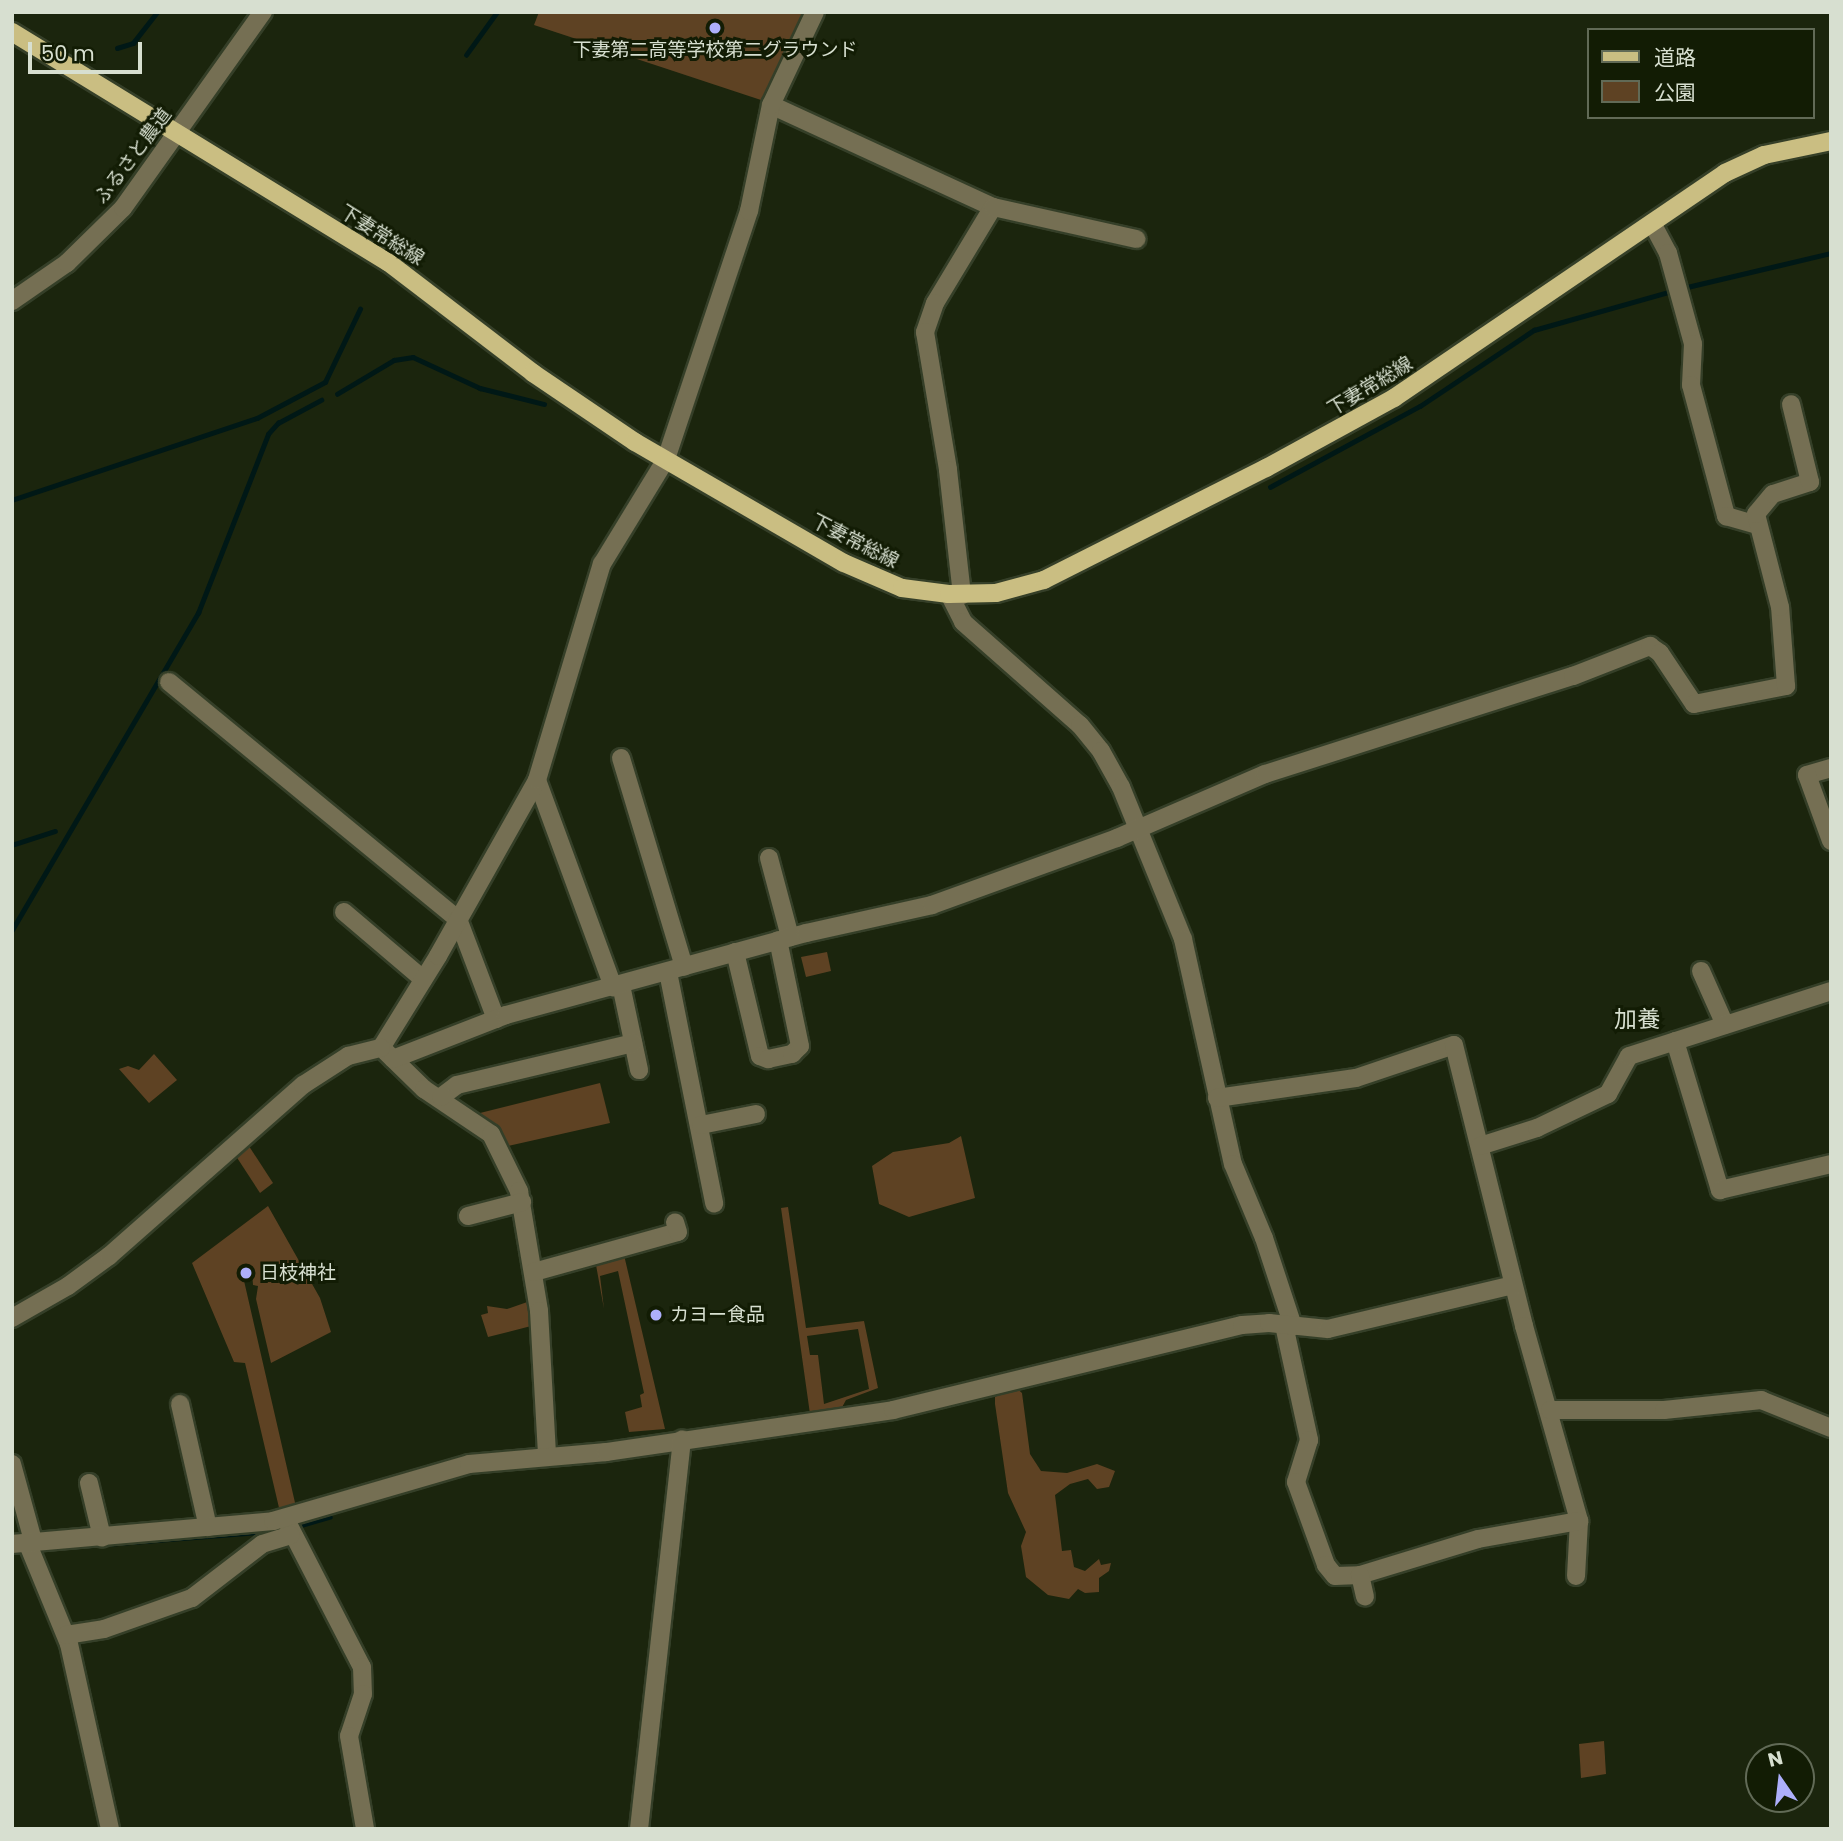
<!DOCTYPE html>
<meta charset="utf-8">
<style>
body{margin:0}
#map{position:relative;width:1843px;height:1841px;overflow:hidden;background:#1b250d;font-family:Poppins,"Noto Sans JP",sans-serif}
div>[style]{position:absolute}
.green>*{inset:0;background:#5e4223}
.stream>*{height:4.5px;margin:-2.25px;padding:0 2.25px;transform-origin:2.25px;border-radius:2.25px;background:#001816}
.roads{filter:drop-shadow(2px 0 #353f28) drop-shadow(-2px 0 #353f28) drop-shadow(0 2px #353f28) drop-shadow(0 -2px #353f28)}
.minor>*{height:18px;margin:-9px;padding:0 9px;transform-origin:9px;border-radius:9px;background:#756f53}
.major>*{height:18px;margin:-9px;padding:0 9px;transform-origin:9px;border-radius:9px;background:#cabe82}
.dots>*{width:19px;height:19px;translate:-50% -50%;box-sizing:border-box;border:4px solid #121c04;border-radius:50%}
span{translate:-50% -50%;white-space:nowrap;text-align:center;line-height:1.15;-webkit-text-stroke:6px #121c04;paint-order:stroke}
.poi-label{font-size:19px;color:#d7dfd0}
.left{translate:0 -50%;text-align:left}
.street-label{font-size:19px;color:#d7dfd0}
.quarter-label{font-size:23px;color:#d7dfd0}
.frame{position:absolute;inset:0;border:14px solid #d7dfd0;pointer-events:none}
.legend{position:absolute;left:1587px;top:28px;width:228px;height:91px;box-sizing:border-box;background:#121c04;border:2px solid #616a56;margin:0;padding:9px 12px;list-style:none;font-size:21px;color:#d7dfd0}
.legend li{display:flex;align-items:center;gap:14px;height:35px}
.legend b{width:35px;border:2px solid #616a56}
.north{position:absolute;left:1745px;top:1743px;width:70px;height:70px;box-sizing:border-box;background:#121c04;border:2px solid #616a56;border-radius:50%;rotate:346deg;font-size:19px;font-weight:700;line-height:28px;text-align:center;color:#d7dfd0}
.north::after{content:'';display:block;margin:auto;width:24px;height:32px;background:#adaffb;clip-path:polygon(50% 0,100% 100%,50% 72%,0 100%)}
.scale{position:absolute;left:28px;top:42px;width:114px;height:32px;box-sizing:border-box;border:4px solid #d7dfd0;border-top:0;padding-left:9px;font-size:21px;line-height:24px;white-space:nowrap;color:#d7dfd0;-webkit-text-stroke:5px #121c04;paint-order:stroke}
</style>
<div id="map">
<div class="green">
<i style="clip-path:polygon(539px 12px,809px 12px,764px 101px,534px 25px)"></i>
<i style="clip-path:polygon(827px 952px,831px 971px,806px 977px,801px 957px)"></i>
<i style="clip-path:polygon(154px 1054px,177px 1080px,149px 1103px,119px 1069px,128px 1066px,139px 1070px)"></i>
<i style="clip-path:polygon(600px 1083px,610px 1123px,504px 1147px,472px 1115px)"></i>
<i style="clip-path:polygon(961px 1136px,975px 1198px,909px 1217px,879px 1204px,872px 1166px,893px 1152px,949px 1143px)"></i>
<i style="clip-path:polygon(245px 1140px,273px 1183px,260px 1193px,232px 1150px)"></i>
<i style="clip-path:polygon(268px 1206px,320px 1298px,331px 1332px,271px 1363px,256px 1299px,258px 1286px,253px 1285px,252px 1272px,242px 1272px,296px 1507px,280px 1512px,245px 1363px,234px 1362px,192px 1263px)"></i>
<i style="clip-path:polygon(evenodd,788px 1207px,806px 1328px,864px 1321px,878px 1388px,846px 1400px,840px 1411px,810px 1414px,781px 1208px,788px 1207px,858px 1329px,869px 1389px,824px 1404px,818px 1355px,810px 1355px,807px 1336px,858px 1329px)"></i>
<i style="clip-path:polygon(624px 1255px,665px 1429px,629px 1432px,625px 1412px,642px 1407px,640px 1395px,644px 1393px,618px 1271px,600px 1276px,604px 1309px,596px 1265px)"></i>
<i style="clip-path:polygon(533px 1300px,535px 1325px,488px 1337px,481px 1315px,488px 1313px,487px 1306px,507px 1309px)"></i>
<i style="clip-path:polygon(1014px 1386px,1022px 1393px,1030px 1454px,1041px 1471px,1067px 1473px,1097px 1464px,1115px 1471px,1109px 1487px,1097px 1489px,1088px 1479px,1070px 1484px,1055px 1495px,1062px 1551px,1071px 1550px,1074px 1567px,1085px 1571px,1099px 1559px,1101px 1565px,1111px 1563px,1109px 1571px,1099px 1578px,1099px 1592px,1085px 1593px,1078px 1589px,1069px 1599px,1048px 1595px,1026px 1577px,1021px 1546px,1026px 1532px,1008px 1493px,995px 1404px,995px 1397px)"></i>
<i style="clip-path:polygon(1604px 1741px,1606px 1774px,1581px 1778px,1579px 1744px)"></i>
</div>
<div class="stream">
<i style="left:117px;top:48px;width:17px;rotate:-17deg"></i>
<i style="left:133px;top:43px;width:39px;rotate:-52deg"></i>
<i style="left:466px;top:55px;width:53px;rotate:-54.2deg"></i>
<i style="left:1683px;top:288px;width:152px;rotate:-13.3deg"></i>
<i style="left:337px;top:394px;width:66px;rotate:-30.8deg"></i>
<i style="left:394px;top:360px;width:19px;rotate:-9deg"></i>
<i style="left:413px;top:357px;width:74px;rotate:24.8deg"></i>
<i style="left:480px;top:388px;width:66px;rotate:14deg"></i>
<i style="left:1270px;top:487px;width:170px;rotate:-28.4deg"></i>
<i style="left:1420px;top:406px;width:137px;rotate:-33.7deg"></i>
<i style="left:1534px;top:330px;width:147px;rotate:-15.8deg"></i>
<i style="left:12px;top:500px;width:258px;rotate:-18.5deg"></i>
<i style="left:257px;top:418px;width:77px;rotate:-27.9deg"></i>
<i style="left:325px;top:382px;width:81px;rotate:-64.4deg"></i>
<i style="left:12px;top:845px;width:45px;rotate:-18deg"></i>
<i style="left:12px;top:930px;width:368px;rotate:-59.6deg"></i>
<i style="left:198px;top:613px;width:192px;rotate:-68.6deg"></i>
<i style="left:268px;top:434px;width:15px;rotate:-48deg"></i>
<i style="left:278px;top:423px;width:49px;rotate:-28.1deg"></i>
<i style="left:294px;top:1527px;width:37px;rotate:-16deg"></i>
<i style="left:42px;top:1549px;width:241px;rotate:-4.5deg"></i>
</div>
<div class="roads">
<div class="minor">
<i style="left:771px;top:105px;width:244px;rotate:24.7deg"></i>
<i style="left:993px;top:207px;width:112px;rotate:121.1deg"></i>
<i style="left:935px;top:303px;width:31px;rotate:109deg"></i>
<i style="left:925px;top:332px;width:140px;rotate:80.5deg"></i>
<i style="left:948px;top:470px;width:126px;rotate:83.6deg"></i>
<i style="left:993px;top:207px;width:147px;rotate:12.6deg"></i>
<i style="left:1652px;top:223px;width:34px;rotate:62deg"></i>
<i style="left:1668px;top:253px;width:94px;rotate:74.6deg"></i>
<i style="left:1693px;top:344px;width:41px;rotate:92.8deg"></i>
<i style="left:1691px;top:385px;width:136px;rotate:75deg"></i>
<i style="left:1726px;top:516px;width:33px;rotate:16deg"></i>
<i style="left:12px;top:301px;width:67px;rotate:-34.6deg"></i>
<i style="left:67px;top:263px;width:78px;rotate:-44.5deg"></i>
<i style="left:123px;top:208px;width:241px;rotate:-54.5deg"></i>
<i style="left:949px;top:594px;width:31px;rotate:63deg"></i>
<i style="left:963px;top:622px;width:156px;rotate:41.4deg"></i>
<i style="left:1080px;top:725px;width:33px;rotate:51deg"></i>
<i style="left:1101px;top:751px;width:41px;rotate:60.9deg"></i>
<i style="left:1121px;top:787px;width:164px;rotate:67.8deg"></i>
<i style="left:1183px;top:939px;width:230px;rotate:77.5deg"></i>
<i style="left:1233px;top:1164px;width:80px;rotate:67.3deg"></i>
<i style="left:1264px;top:1238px;width:93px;rotate:71.8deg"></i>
<i style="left:169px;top:682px;width:374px;rotate:39.4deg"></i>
<i style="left:458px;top:919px;width:107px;rotate:69.2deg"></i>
<i style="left:621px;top:758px;width:218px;rotate:73.2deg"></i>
<i style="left:1831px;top:768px;width:25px;rotate:164deg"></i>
<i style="left:1807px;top:775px;width:70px;rotate:70deg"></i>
<i style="left:537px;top:780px;width:221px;rotate:69.8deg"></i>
<i style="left:769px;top:858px;width:82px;rotate:75.1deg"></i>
<i style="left:344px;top:912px;width:104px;rotate:40.3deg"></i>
<i style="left:735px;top:952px;width:107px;rotate:76.5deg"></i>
<i style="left:760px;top:1056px;width:9px;rotate:21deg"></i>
<i style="left:768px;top:1059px;width:25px;rotate:-12deg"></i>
<i style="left:792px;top:1054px;width:11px;rotate:-45deg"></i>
<i style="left:800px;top:1046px;width:108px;rotate:-101.7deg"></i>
<i style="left:1701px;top:971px;width:59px;rotate:66deg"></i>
<i style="left:668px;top:972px;width:236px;rotate:78.7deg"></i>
<i style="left:621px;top:985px;width:87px;rotate:78deg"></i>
<i style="left:1675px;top:1041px;width:156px;rotate:73.2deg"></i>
<i style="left:1720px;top:1190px;width:114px;rotate:-13.2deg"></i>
<i style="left:381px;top:1048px;width:108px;rotate:-58.2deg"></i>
<i style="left:438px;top:956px;width:202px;rotate:-60.6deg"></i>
<i style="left:537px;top:780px;width:226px;rotate:-73.3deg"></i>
<i style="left:602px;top:564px;width:123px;rotate:-58.6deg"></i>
<i style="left:666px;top:459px;width:262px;rotate:-71.5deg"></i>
<i style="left:749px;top:211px;width:108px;rotate:-78.3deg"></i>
<i style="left:771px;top:105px;width:103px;rotate:-64.7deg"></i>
<i style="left:386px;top:1052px;width:53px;rotate:44.2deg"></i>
<i style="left:424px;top:1089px;width:81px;rotate:33.9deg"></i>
<i style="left:491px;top:1134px;width:64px;rotate:63.8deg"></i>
<i style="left:519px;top:1191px;width:122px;rotate:80.5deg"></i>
<i style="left:539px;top:1311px;width:145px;rotate:86.8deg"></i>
<i style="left:393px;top:1059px;width:121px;rotate:-21.3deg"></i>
<i style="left:506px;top:1015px;width:311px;rotate:-15.3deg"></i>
<i style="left:806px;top:933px;width:129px;rotate:-12.5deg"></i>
<i style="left:932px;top:905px;width:197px;rotate:-19.9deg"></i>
<i style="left:1117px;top:838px;width:161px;rotate:-23.4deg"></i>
<i style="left:1265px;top:774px;width:323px;rotate:-17.7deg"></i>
<i style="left:1573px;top:676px;width:83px;rotate:-21.3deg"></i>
<i style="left:1650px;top:646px;width:12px;rotate:35deg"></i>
<i style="left:1660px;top:653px;width:61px;rotate:56.3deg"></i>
<i style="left:1694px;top:704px;width:94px;rotate:-11.1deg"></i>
<i style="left:1786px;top:686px;width:79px;rotate:-94.3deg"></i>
<i style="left:1780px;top:607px;width:96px;rotate:-104.5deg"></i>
<i style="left:1756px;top:514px;width:26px;rotate:-50deg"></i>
<i style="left:1773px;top:494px;width:39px;rotate:-18deg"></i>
<i style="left:1810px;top:482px;width:80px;rotate:-103.7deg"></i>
<i style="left:441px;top:1097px;width:20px;rotate:-37deg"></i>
<i style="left:457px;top:1085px;width:181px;rotate:-13.4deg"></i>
<i style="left:1217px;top:1098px;width:140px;rotate:-8.2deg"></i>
<i style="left:1356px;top:1078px;width:103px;rotate:-18.6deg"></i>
<i style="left:1454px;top:1045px;width:290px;rotate:76deg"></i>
<i style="left:1524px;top:1326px;width:203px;rotate:74.2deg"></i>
<i style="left:1579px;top:1521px;width:55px;rotate:93.1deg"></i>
<i style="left:701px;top:1125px;width:56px;rotate:-11.3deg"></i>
<i style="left:1480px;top:1146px;width:60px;rotate:-17.5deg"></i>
<i style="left:1537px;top:1128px;width:79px;rotate:-25.6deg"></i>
<i style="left:1608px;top:1094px;width:43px;rotate:-61.1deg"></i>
<i style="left:1629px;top:1056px;width:212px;rotate:-17.8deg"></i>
<i style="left:468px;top:1216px;width:56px;rotate:-14.5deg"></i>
<i style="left:534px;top:1272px;width:149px;rotate:-15.5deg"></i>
<i style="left:678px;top:1232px;width:10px;rotate:-107deg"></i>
<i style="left:12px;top:1318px;width:64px;rotate:-29.7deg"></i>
<i style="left:68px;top:1286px;width:51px;rotate:-36.2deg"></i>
<i style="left:109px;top:1256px;width:259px;rotate:-41.4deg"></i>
<i style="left:303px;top:1085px;width:54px;rotate:-32.8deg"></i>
<i style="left:348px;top:1056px;width:34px;rotate:-14deg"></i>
<i style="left:1284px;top:1325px;width:118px;rotate:77.7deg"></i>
<i style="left:1309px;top:1440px;width:44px;rotate:107.2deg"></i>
<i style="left:1296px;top:1482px;width:88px;rotate:70.1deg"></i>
<i style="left:1326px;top:1565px;width:14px;rotate:51deg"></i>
<i style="left:1335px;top:1576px;width:25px;rotate:-2deg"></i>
<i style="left:1360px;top:1575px;width:123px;rotate:-17deg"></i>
<i style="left:1478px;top:1539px;width:103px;rotate:-10.1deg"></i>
<i style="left:180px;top:1404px;width:126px;rotate:77.2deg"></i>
<i style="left:1550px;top:1410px;width:114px"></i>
<i style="left:1664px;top:1410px;width:98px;rotate:-5.9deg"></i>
<i style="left:1761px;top:1400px;width:75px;rotate:21.8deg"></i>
<i style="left:12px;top:1464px;width:80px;rotate:74.7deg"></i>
<i style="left:89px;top:1483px;width:56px;rotate:76.5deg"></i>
<i style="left:285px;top:1518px;width:168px;rotate:62.7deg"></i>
<i style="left:362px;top:1667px;width:27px;rotate:88deg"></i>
<i style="left:363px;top:1694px;width:44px;rotate:108.4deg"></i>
<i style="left:349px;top:1736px;width:94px;rotate:80.2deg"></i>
<i style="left:27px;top:1542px;width:110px;rotate:67.6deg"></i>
<i style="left:69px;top:1644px;width:189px;rotate:77.5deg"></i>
<i style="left:12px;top:1544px;width:262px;rotate:-5deg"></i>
<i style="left:273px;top:1521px;width:204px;rotate:-16.2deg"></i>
<i style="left:469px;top:1464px;width:138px;rotate:-5deg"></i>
<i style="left:606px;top:1452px;width:290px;rotate:-8.3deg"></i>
<i style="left:893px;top:1410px;width:359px;rotate:-13.7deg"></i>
<i style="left:1242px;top:1325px;width:27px;rotate:-4deg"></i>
<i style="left:1269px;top:1323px;width:59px;rotate:5.8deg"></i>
<i style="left:1328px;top:1329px;width:190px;rotate:-13.4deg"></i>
<i style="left:1360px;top:1575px;width:22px;rotate:77deg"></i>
<i style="left:66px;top:1635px;width:38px;rotate:-9deg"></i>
<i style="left:104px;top:1629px;width:93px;rotate:-19.4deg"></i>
<i style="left:192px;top:1598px;width:88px;rotate:-37.6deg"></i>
<i style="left:262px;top:1544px;width:30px;rotate:-17deg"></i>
<i style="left:639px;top:1829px;width:392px;rotate:-83.7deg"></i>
</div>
<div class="major">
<i style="left:12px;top:32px;width:441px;rotate:31.5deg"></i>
<i style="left:388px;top:262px;width:183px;rotate:37.4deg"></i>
<i style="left:533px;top:373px;width:123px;rotate:34.1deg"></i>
<i style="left:635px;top:442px;width:241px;rotate:30.1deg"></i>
<i style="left:844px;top:563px;width:63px;rotate:23.3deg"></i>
<i style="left:902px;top:588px;width:47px;rotate:7.3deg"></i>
<i style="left:949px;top:594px;width:47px;rotate:-1.2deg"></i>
<i style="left:996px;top:593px;width:50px;rotate:-15.2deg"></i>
<i style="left:1044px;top:580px;width:249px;rotate:-26.8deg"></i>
<i style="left:1266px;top:468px;width:146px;rotate:-28.7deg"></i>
<i style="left:1394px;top:398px;width:400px;rotate:-34.2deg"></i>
<i style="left:1725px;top:173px;width:43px;rotate:-24.8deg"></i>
<i style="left:1764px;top:155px;width:68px;rotate:-11.8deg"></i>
</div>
</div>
<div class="dots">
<i style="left:715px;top:28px;background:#adaffb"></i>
<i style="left:246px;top:1273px;background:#adaffb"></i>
<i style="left:656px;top:1315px;background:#adaffb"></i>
</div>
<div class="poi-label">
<span style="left:715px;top:50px">下妻第二高等学校第二グラウンド</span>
<span class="left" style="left:260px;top:1273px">日枝神社</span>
<span class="left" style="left:670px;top:1315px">カヨー食品</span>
</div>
<div class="street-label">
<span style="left:133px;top:156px;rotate:-53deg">ふるさと農道</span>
<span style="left:382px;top:235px;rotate:32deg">下妻常総線</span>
<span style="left:1370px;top:386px;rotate:-31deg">下妻常総線</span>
<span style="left:855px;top:541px;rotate:27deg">下妻常総線</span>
</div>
<div class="quarter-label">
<span style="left:1637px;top:1019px">加養</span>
</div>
<div class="frame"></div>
<ul class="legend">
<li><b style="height:9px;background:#cabe82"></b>道路</li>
<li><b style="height:19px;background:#5e4223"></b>公園</li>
</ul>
<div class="north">N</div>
<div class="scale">50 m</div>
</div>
